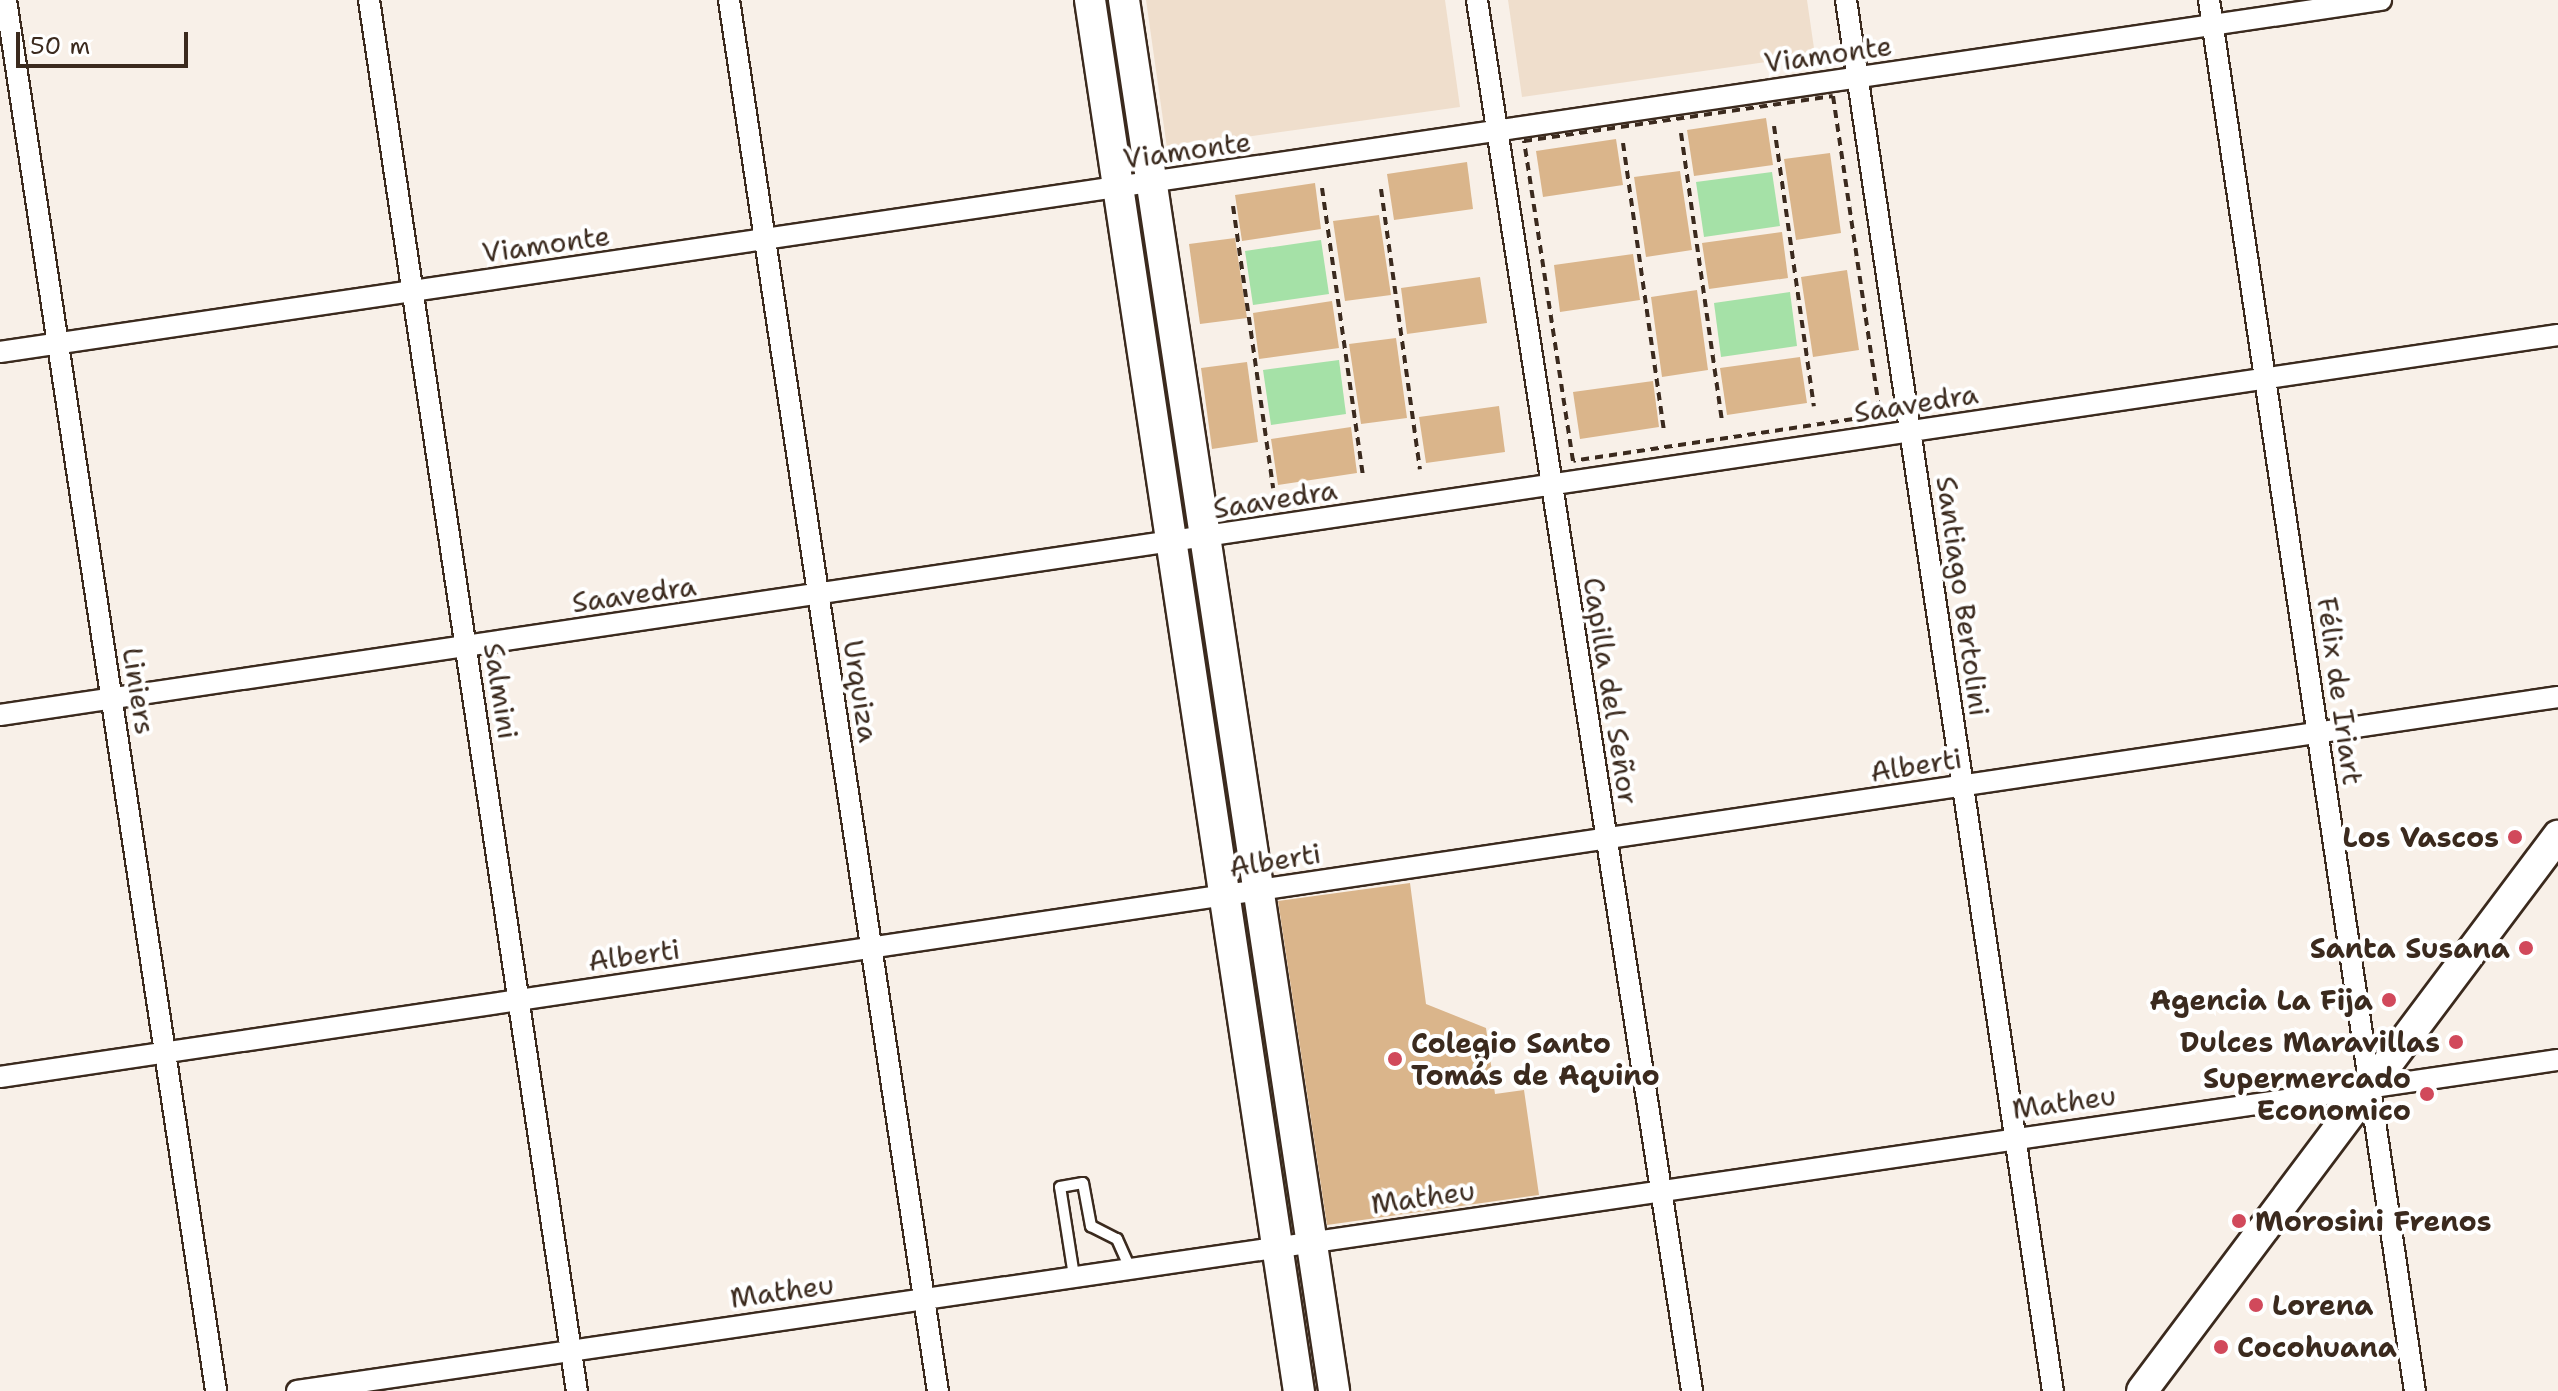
<!DOCTYPE html>
<meta charset="utf-8">
<style>
body{margin:0}
#map{position:relative;width:2558px;height:1391px;overflow:hidden;background:#f8f0e8;font-family:"Shantell Sans",sans-serif}
div>[style]{position:absolute}
.built>*{inset:0;background:#efdecc}
.green>*{inset:0;background:#a5e1a7}
.building>*{inset:0;background:#dab58b}
.path>*{height:4px;margin-top:-2px;transform-origin:0;background:repeating-linear-gradient(90deg,#3b2a1e 0 8px,transparent 0 14px)}
.roads{filter:drop-shadow(2px 0 #3b2a1e) drop-shadow(-2px 0 #3b2a1e) drop-shadow(0 2px #3b2a1e) drop-shadow(0 -2px #3b2a1e)}
.lane>*{height:10px;margin:-5px;padding:0 5px;transform-origin:5px;border-radius:5px;background:#fff}
.street>*{height:20px;margin:-10px;padding:0 10px;transform-origin:10px;border-radius:10px;background:#fff}
.secondary>*{height:30px;margin:-15px;padding:0 15px;transform-origin:15px;border-radius:15px;background:#fff}
.dots>*{width:22px;height:22px;translate:-50% -50%;box-sizing:border-box;border:4px solid #fff;border-radius:50%}
span{translate:-50% -50%;white-space:nowrap;text-align:center;line-height:1.15;-webkit-text-stroke:8px #fff;paint-order:stroke}
.street-label{font-size:28px;color:#3b2a1e}
.poi-label{font-size:28px;color:#3b2a1e;font-weight:700}
.right{translate:-100% -50%;text-align:right}
.left{translate:0 -50%;text-align:left}
.scale{position:absolute;left:16px;top:32px;width:172px;height:36px;box-sizing:border-box;border:4px solid #3b2a1e;border-top:0;padding-left:10px;font-size:24px;line-height:28px;white-space:nowrap;color:#3b2a1e;-webkit-text-stroke:6px #fff;paint-order:stroke}
</style>
<div id="map">
<div class="built">
<i style="clip-path:polygon(1146px 0,1445px 0,1460px 107px,1167px 148px)"></i>
<i style="clip-path:polygon(1508px 0,1807px 0,1815px 55px,1522px 97px)"></i>
</div>
<div class="green">
<i style="clip-path:polygon(1772px 172px,1780px 226px,1704px 237px,1696px 182px)"></i>
<i style="clip-path:polygon(1137px 206px,1141px 207px,1188px 518px,1184px 521px,1180px 519px,1133px 209px)"></i>
<i style="clip-path:polygon(1321px 240px,1329px 294px,1253px 305px,1245px 251px)"></i>
<i style="clip-path:polygon(1790px 292px,1797px 346px,1721px 357px,1714px 303px)"></i>
<i style="clip-path:polygon(1339px 360px,1346px 414px,1271px 425px,1263px 370px)"></i>
<i style="clip-path:polygon(1190px 561px,1194px 562px,1241px 873px,1238px 875px,1233px 874px,1186px 563px)"></i>
<i style="clip-path:polygon(1244px 912px,1248px 913px,1295px 1224px,1291px 1226px,1286px 1225px,1240px 914px)"></i>
</div>
<div class="building">
<i style="clip-path:polygon(1766px 118px,1773px 165px,1694px 176px,1687px 130px)"></i>
<i style="clip-path:polygon(1616px 139px,1623px 185px,1543px 197px,1536px 151px)"></i>
<i style="clip-path:polygon(1830px 153px,1841px 233px,1796px 240px,1784px 159px)"></i>
<i style="clip-path:polygon(1467px 162px,1473px 209px,1394px 220px,1387px 174px)"></i>
<i style="clip-path:polygon(1680px 171px,1692px 250px,1646px 257px,1634px 177px)"></i>
<i style="clip-path:polygon(1315px 183px,1321px 229px,1242px 241px,1235px 195px)"></i>
<i style="clip-path:polygon(1379px 215px,1391px 295px,1345px 301px,1333px 221px)"></i>
<i style="clip-path:polygon(1782px 232px,1788px 278px,1709px 289px,1702px 243px)"></i>
<i style="clip-path:polygon(1235px 238px,1247px 318px,1200px 324px,1189px 244px)"></i>
<i style="clip-path:polygon(1633px 254px,1640px 300px,1560px 312px,1554px 265px)"></i>
<i style="clip-path:polygon(1847px 270px,1859px 350px,1813px 357px,1801px 277px)"></i>
<i style="clip-path:polygon(1480px 277px,1487px 323px,1407px 334px,1401px 288px)"></i>
<i style="clip-path:polygon(1697px 290px,1708px 370px,1662px 377px,1651px 297px)"></i>
<i style="clip-path:polygon(1332px 301px,1339px 348px,1259px 359px,1253px 313px)"></i>
<i style="clip-path:polygon(1396px 338px,1407px 418px,1361px 424px,1349px 344px)"></i>
<i style="clip-path:polygon(1800px 357px,1807px 403px,1727px 415px,1720px 368px)"></i>
<i style="clip-path:polygon(1247px 362px,1258px 442px,1212px 449px,1201px 368px)"></i>
<i style="clip-path:polygon(1653px 381px,1659px 427px,1580px 439px,1573px 392px)"></i>
<i style="clip-path:polygon(1499px 406px,1505px 452px,1426px 463px,1419px 417px)"></i>
<i style="clip-path:polygon(1351px 427px,1357px 473px,1278px 485px,1271px 439px)"></i>
<i style="clip-path:polygon(1410px 883px,1426px 1004px,1486px 1028px,1495px 1094px,1524px 1090px,1539px 1195px,1327px 1225px,1278px 901px)"></i>
</div>
<div class="path">
<i style="left:1833px;top:96px;width:322px;rotate:81.6deg"></i>
<i style="left:1880px;top:415px;width:310px;rotate:171.5deg"></i>
<i style="left:1573px;top:461px;width:324px;rotate:-98.7deg"></i>
<i style="left:1524px;top:141px;width:312px;rotate:-8.3deg"></i>
<i style="left:1774px;top:126px;width:283px;rotate:81.9deg"></i>
<i style="left:1681px;top:133px;width:290px;rotate:81.9deg"></i>
<i style="left:1623px;top:143px;width:291px;rotate:81.9deg"></i>
<i style="left:1322px;top:188px;width:290px;rotate:81.9deg"></i>
<i style="left:1381px;top:189px;width:283px;rotate:82.1deg"></i>
<i style="left:1233px;top:206px;width:285px;rotate:81.9deg"></i>
</div>
<div class="roads">
<div class="lane">
<i style="left:1074px;top:1276px;width:90px;rotate:-98.9deg"></i>
<i style="left:1060px;top:1187px;width:23px;rotate:-10deg"></i>
<i style="left:1083px;top:1183px;width:44px;rotate:79.5deg"></i>
<i style="left:1091px;top:1226px;width:29px;rotate:27deg"></i>
<i style="left:1117px;top:1239px;width:32px;rotate:66deg"></i>
</div>
<div class="street">
<i style="left:6px;top:0;width:1407px;rotate:81.41deg"></i>
<i style="left:369px;top:0;width:1406px;rotate:81.5deg"></i>
<i style="left:729px;top:0;width:1407px;rotate:81.46deg"></i>
<i style="left:1477px;top:0;width:1408px;rotate:81.21deg"></i>
<i style="left:1846px;top:0;width:1406px;rotate:81.54deg"></i>
<i style="left:2209px;top:0;width:1406px;rotate:81.58deg"></i>
<i style="left:0;top:352px;width:2407px;rotate:-8.41deg"></i>
<i style="left:0;top:715px;width:2586px;rotate:-8.45deg"></i>
<i style="left:0;top:1077px;width:2586px;rotate:-8.45deg"></i>
<i style="left:297px;top:1391px;width:2285px;rotate:-8.33deg"></i>
</div>
<div class="secondary">
<i style="left:1090px;top:0;width:1407px;rotate:81.46deg"></i>
<i style="left:1124px;top:0;width:1407px;rotate:81.41deg"></i>
<i style="left:2142px;top:1391px;width:694px;rotate:-53.15deg"></i>
</div>
</div>
<div class="dots">
<i style="left:2515px;top:837px;background:#d1495b"></i>
<i style="left:2526px;top:948px;background:#d1495b"></i>
<i style="left:2389px;top:1000px;background:#d1495b"></i>
<i style="left:2456px;top:1042px;background:#d1495b"></i>
<i style="left:1395px;top:1059px;background:#d1495b"></i>
<i style="left:2427px;top:1094px;background:#d1495b"></i>
<i style="left:2239px;top:1221px;background:#d1495b"></i>
<i style="left:2256px;top:1305px;background:#d1495b"></i>
<i style="left:2221px;top:1347px;background:#d1495b"></i>
</div>
<div class="street-label">
<span style="left:1828px;top:54px;rotate:-8deg">Viamonte</span>
<span style="left:1187px;top:150px;rotate:-8deg">Viamonte</span>
<span style="left:546px;top:244px;rotate:-8deg">Viamonte</span>
<span style="left:1916px;top:403px;rotate:-9deg">Saavedra</span>
<span style="left:1275px;top:499px;rotate:-9deg">Saavedra</span>
<span style="left:634px;top:594px;rotate:-8deg">Saavedra</span>
<span style="left:1963px;top:596px;rotate:82deg">Santiago Bertolini</span>
<span style="left:139px;top:691px;rotate:81deg">Liniers</span>
<span style="left:501px;top:691px;rotate:81deg">Salmini</span>
<span style="left:861px;top:691px;rotate:81deg">Urquiza</span>
<span style="left:1611px;top:691px;rotate:81deg">Capilla del Señor</span>
<span style="left:2340px;top:691px;rotate:82deg">Félix de Iriart</span>
<span style="left:1916px;top:765px;rotate:-9deg">Alberti</span>
<span style="left:1275px;top:860px;rotate:-9deg">Alberti</span>
<span style="left:634px;top:955px;rotate:-8deg">Alberti</span>
<span style="left:2064px;top:1102px;rotate:-8deg">Matheu</span>
<span style="left:1423px;top:1197px;rotate:-8deg">Matheu</span>
<span style="left:782px;top:1291px;rotate:-8deg">Matheu</span>
</div>
<div class="poi-label">
<span class="right" style="left:2499px;top:837px">Los Vascos</span>
<span class="right" style="left:2510px;top:948px">Santa Susana</span>
<span class="right" style="left:2373px;top:1000px">Agencia La Fija</span>
<span class="right" style="left:2440px;top:1042px">Dulces Maravillas</span>
<span class="left" style="left:1411px;top:1059px">Colegio Santo<br>Tomás de Aquino</span>
<span class="right" style="left:2411px;top:1094px">Supermercado<br>Economico</span>
<span class="left" style="left:2255px;top:1221px">Morosini Frenos</span>
<span class="left" style="left:2272px;top:1305px">Lorena</span>
<span class="left" style="left:2237px;top:1347px">Cocohuana</span>
</div>
<div class="scale">50 m</div>
</div>
